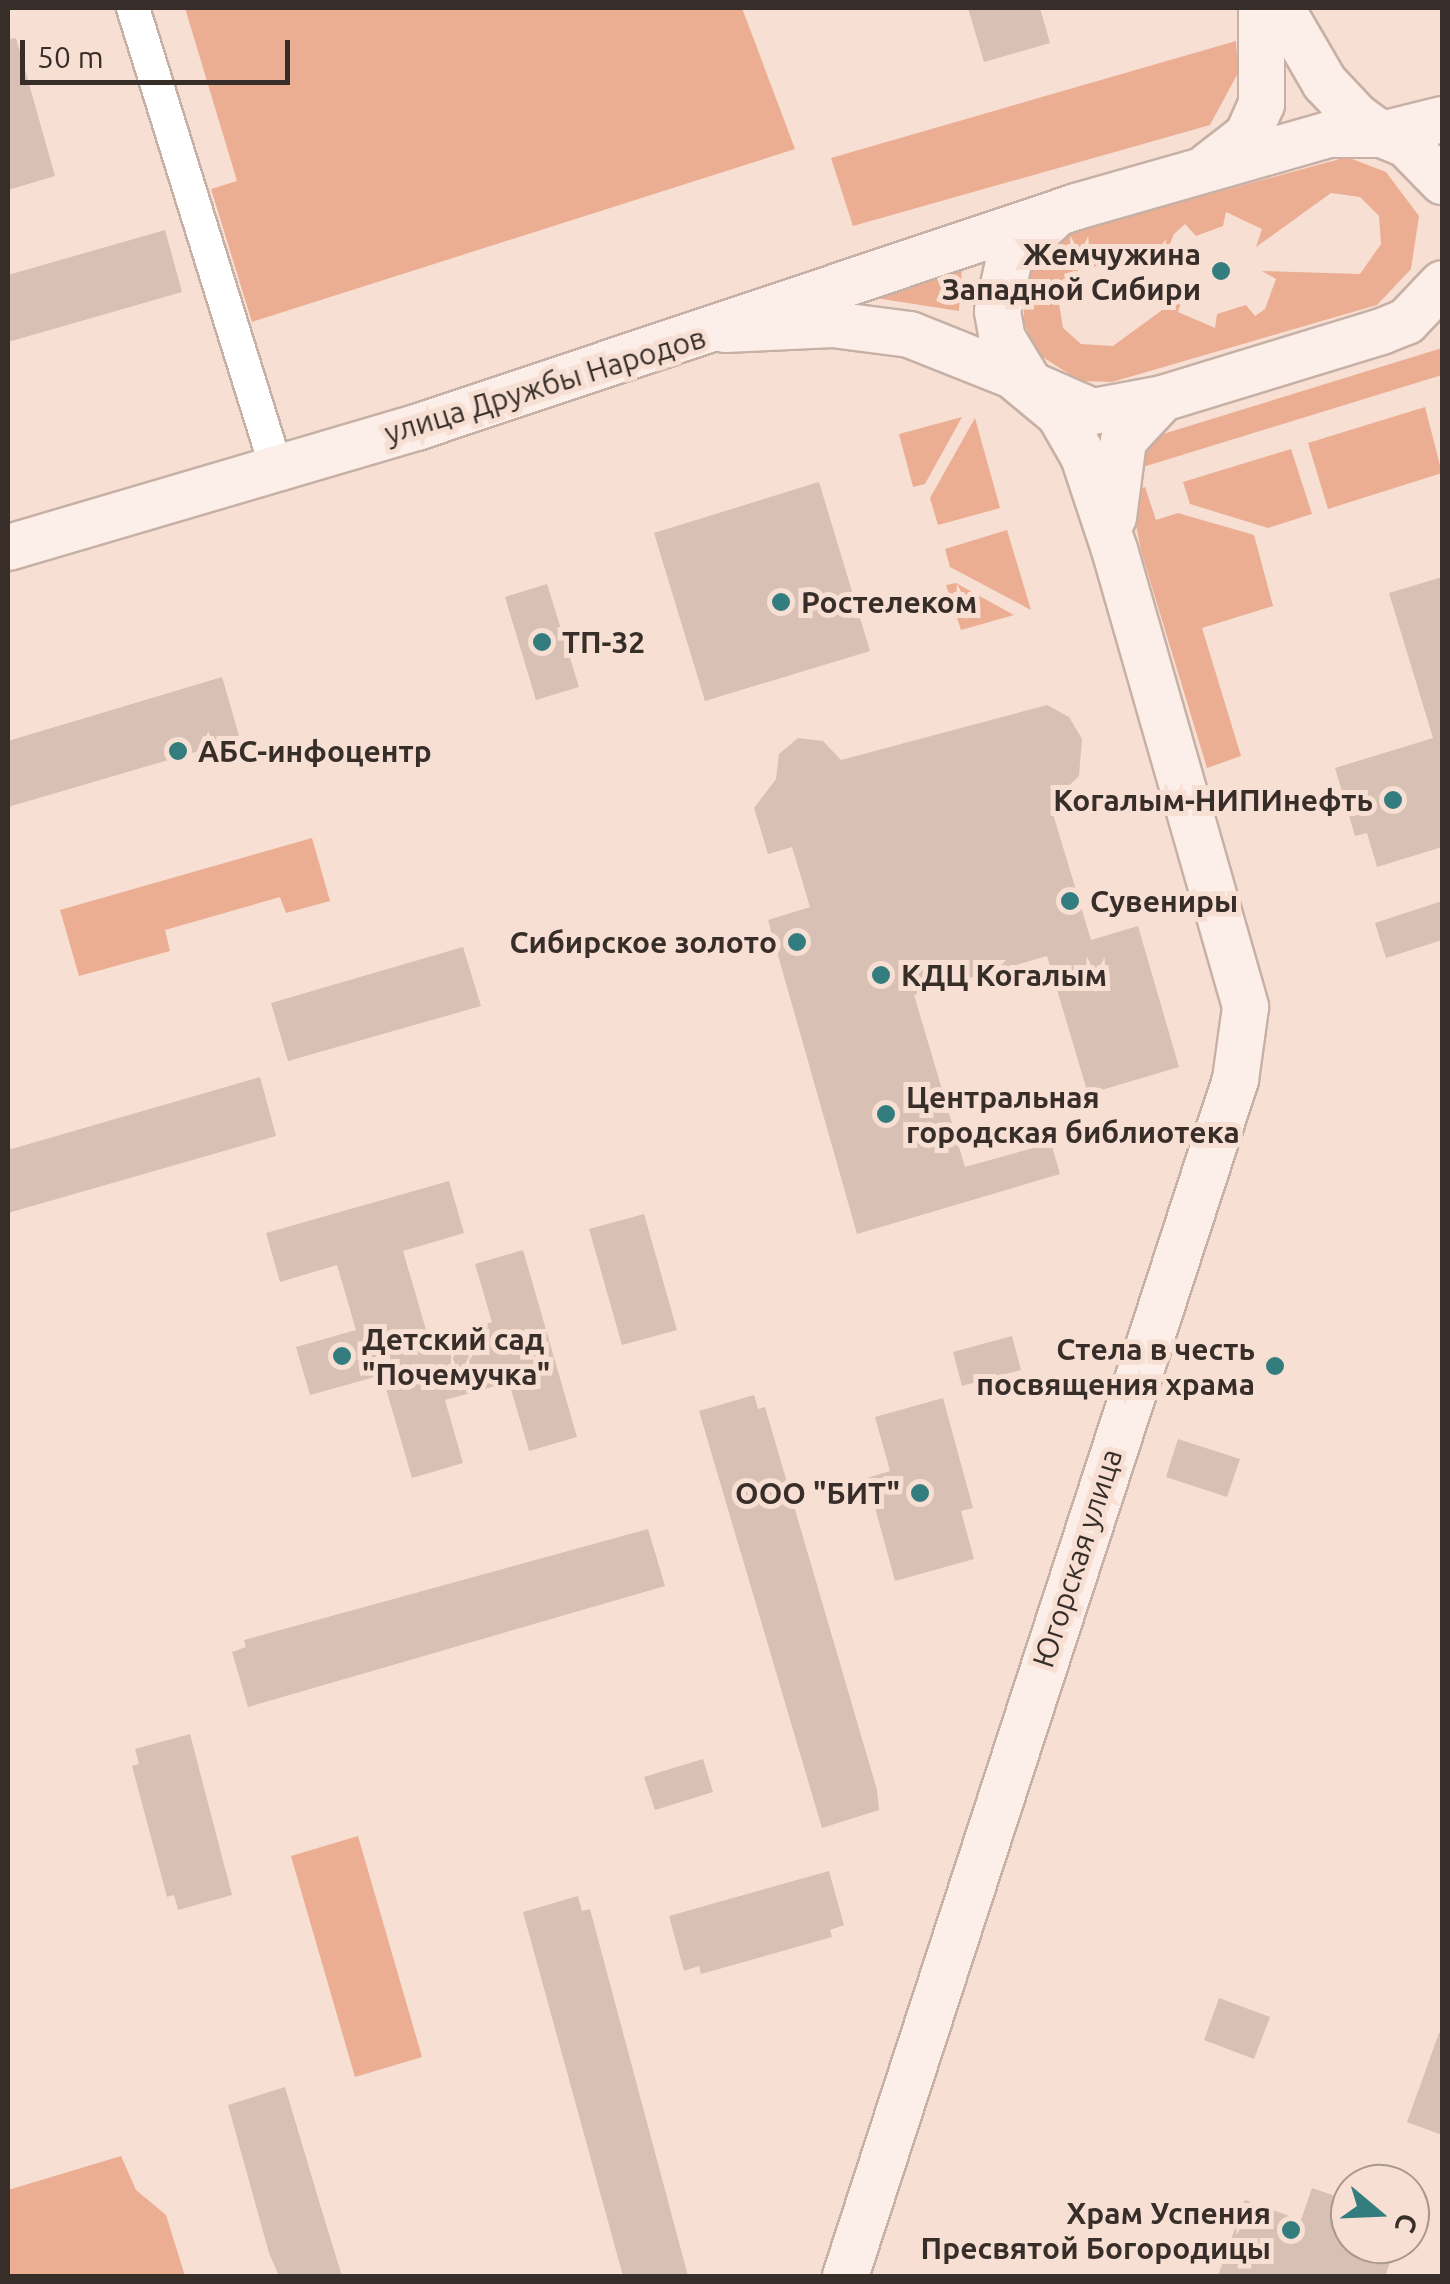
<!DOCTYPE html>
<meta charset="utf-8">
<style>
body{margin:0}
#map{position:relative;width:1450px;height:2284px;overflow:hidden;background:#f7dfd3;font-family:Ubuntu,sans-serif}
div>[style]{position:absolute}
.green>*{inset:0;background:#ebae92}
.building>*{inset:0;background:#d8c0b5}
.roads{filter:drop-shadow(2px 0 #c7b0a5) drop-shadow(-2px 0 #c7b0a5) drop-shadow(0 2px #c7b0a5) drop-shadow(0 -2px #c7b0a5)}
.street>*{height:32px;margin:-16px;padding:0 16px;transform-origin:16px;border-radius:16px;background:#fff}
.secondary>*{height:45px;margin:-22.5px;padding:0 22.5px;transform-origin:22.5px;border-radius:22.5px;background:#fcefe9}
.dots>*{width:28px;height:28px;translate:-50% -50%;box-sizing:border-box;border:5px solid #f7dfd3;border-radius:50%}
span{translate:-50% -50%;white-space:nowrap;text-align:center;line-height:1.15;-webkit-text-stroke:10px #f7dfd3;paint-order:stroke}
.poi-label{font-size:30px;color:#372e2a;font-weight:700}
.right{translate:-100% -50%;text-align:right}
.left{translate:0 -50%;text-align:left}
.street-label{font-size:30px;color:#372e2a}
.frame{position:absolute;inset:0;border:10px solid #372e2a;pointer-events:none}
.north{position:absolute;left:1330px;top:2164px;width:100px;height:100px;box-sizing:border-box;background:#f7dfd3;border:2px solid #aa988f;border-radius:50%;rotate:109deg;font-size:28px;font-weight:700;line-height:40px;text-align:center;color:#372e2a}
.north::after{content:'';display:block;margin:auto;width:35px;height:45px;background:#347d7e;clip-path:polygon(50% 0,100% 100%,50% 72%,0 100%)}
.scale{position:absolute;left:20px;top:40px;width:270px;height:45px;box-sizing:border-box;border:5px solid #372e2a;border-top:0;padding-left:12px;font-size:30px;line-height:35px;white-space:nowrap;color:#372e2a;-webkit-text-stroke:8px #f7dfd3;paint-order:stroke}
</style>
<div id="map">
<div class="green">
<i style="clip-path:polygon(185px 8px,742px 8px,795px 149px,252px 322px,211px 189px,237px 181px)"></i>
<i style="clip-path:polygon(1236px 41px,1238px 73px,1210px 125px,853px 226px,831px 158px)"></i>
<i style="clip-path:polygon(evenodd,1347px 157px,1386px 172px,1419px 216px,1411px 269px,1377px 305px,1112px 382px,1080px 381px,1038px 354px,1024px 323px,1024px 283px,1031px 266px,1067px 233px,1347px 157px,1331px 193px,1360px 197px,1379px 216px,1381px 244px,1360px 274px,1262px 271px,1276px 279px,1265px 309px,1255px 316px,1246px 305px,1217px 314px,1215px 328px,1178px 312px,1184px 294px,1113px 346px,1081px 344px,1063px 328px,1058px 297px,1081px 266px,1178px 269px,1163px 261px,1174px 234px,1185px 224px,1196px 236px,1223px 226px,1226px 212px,1262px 229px,1256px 247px,1331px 193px)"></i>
<i style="clip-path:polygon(962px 266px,959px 311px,869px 297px)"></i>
<i style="clip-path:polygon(1442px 348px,1442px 375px,1130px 471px,1163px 434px)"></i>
<i style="clip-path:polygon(1425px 407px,1442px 473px,1328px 509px,1308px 443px)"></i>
<i style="clip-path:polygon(962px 417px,925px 484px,913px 487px,899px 434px)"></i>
<i style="clip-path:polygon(975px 418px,1000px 508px,938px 525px,930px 498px)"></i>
<i style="clip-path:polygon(1291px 449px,1312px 514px,1268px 528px,1190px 504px,1183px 482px)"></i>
<i style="clip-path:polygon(1145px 487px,1156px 520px,1178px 513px,1254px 535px,1273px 606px,1202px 628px,1241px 756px,1207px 768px,1141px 551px,1130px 492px)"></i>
<i style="clip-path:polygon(1007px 530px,1031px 610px,950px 567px,945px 549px)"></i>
<i style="clip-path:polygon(956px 583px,1014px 615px,961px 630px,946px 585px)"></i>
<i style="clip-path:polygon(312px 838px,330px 901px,286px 913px,280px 897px,165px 930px,170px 951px,79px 976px,60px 910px)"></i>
<i style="clip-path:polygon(358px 1836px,422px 2057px,355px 2077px,291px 1856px)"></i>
<i style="clip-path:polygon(121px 2156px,136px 2190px,166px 2215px,185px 2276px,8px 2276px,8px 2190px)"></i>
</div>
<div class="building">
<i style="clip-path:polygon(968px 8px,1040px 8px,1050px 43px,984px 62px)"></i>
<i style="clip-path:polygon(16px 38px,55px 176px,8px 190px,8px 39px)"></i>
<i style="clip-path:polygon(165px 230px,182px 292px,8px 342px,8px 275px)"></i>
<i style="clip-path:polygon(819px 482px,870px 651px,705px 701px,654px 533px)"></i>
<i style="clip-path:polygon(1442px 577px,1442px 847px,1377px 867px,1367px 833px,1355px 836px,1335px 768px,1433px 738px,1389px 593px)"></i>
<i style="clip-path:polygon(547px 584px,579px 687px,536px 700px,505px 597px)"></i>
<i style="clip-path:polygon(222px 677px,240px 739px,8px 807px,8px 741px)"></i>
<i style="clip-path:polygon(1047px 705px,1069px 717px,1082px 739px,1079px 776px,1050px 804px,1091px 940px,1138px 926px,1179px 1067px,1088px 1094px,1047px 956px,914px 995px,965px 1167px,1051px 1143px,1060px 1174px,857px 1234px,768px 920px,810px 907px,792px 847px,768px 854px,754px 808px,776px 779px,779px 754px,798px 738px,823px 741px,841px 760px)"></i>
<i style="clip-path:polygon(1442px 901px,1442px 940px,1386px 958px,1375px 923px)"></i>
<i style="clip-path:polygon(463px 947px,481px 1006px,288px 1061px,271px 1003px)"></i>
<i style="clip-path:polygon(260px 1077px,276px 1136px,8px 1213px,8px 1150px)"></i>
<i style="clip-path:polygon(449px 1181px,464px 1233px,403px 1251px,429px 1340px,492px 1322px,475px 1264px,523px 1250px,577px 1437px,529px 1451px,509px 1382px,445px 1400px,463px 1463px,412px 1478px,382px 1375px,310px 1395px,296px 1347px,356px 1330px,337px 1265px,280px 1282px,266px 1233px)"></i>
<i style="clip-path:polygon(644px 1214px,677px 1330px,622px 1345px,589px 1229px)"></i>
<i style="clip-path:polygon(1012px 1336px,1021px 1370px,962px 1386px,953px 1352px)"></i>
<i style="clip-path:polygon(754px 1395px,758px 1409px,765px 1407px,877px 1790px,879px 1810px,822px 1828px,699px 1411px)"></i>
<i style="clip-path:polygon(943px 1398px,973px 1508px,961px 1511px,974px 1559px,895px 1581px,867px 1478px,890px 1471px,875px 1417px)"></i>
<i style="clip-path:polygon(1178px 1439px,1240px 1459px,1227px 1497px,1166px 1477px)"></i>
<i style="clip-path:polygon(648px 1529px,665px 1586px,248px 1707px,232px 1652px,246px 1647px,244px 1640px)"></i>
<i style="clip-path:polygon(190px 1734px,232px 1895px,178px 1910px,174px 1895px,167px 1897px,132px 1766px,139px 1764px,135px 1749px)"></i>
<i style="clip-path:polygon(703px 1759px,713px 1792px,655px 1810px,644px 1777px)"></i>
<i style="clip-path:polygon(829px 1871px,844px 1925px,830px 1930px,832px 1937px,701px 1974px,699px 1966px,684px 1971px,669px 1916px)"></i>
<i style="clip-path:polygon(578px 1896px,582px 1911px,590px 1909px,688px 2276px,623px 2276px,523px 1912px)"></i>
<i style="clip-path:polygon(1219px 1998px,1270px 2017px,1254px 2059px,1204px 2040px)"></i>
<i style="clip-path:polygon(1439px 2033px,1442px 2034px,1442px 2135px,1407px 2122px)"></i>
<i style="clip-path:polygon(285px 2087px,322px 2211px,342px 2276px,279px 2276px,269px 2253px,228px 2105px)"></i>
<i style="clip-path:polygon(1312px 2188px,1350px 2201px,1350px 2244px,1394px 2252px,1385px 2276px,1218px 2276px,1245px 2200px,1301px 2220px)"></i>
</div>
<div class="roads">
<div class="street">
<i style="left:133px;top:8px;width:482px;rotate:72.7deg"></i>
</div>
<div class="secondary">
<i style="left:1281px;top:8px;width:86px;rotate:59.8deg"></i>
<i style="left:1324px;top:82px;width:47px;rotate:46.7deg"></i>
<i style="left:1356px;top:116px;width:31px;rotate:36deg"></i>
<i style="left:1381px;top:134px;width:63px;rotate:-13.8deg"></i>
<i style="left:1208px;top:165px;width:49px;rotate:-37.6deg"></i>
<i style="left:1247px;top:135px;width:34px;rotate:-66deg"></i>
<i style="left:1261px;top:104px;width:96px;rotate:-90deg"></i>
<i style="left:1052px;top:217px;width:59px;rotate:136.4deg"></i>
<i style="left:1009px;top:258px;width:54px;rotate:102.8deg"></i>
<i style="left:997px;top:311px;width:27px;rotate:80deg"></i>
<i style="left:1002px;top:338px;width:54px;rotate:58.7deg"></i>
<i style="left:1030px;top:384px;width:68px;rotate:23.5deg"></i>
<i style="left:1092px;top:411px;width:71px;rotate:-10.5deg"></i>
<i style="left:1162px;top:398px;width:229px;rotate:-17deg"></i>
<i style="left:1381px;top:331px;width:27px;rotate:-22deg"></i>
<i style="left:1406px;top:321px;width:52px;rotate:-46.5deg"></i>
<i style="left:725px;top:329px;width:107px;rotate:-2.7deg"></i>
<i style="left:832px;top:324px;width:78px;rotate:7.4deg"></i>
<i style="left:909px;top:334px;width:111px;rotate:21.7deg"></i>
<i style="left:1012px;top:375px;width:61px;rotate:39.7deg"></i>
<i style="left:1059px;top:414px;width:48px;rotate:60.3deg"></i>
<i style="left:1083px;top:456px;width:98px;rotate:71.6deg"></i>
<i style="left:1114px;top:549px;width:476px;rotate:74deg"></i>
<i style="left:1245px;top:1007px;width:73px;rotate:97.9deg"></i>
<i style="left:1235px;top:1079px;width:1259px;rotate:108.05deg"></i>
<i style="left:1113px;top:517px;width:78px;rotate:-82.6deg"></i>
<i style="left:1123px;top:440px;width:57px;rotate:-47.1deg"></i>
<i style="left:8px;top:547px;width:425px;rotate:-16.4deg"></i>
<i style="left:416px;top:427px;width:696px;rotate:-18.51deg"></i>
<i style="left:1076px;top:206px;width:262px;rotate:-15.9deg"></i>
<i style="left:1328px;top:134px;width:53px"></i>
<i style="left:1381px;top:134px;width:27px;rotate:22deg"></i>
<i style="left:1406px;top:144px;width:52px;rotate:45.8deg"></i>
</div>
</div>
<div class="dots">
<i style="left:1221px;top:271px;background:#347d7e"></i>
<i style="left:781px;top:602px;background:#347d7e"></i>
<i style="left:542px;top:642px;background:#347d7e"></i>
<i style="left:178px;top:751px;background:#347d7e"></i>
<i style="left:1393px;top:800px;background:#347d7e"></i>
<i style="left:1070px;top:901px;background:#347d7e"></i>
<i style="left:797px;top:942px;background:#347d7e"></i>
<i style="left:881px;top:975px;background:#347d7e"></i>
<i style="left:886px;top:1114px;background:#347d7e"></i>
<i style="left:342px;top:1356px;background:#347d7e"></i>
<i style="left:1275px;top:1366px;background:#347d7e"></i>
<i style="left:920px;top:1493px;background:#347d7e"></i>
<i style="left:1291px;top:2230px;background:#347d7e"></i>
</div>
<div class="poi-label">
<span class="right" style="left:1201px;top:271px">Жемчужина<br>Западной Сибири</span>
<span class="left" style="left:801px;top:602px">Ростелеком</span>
<span class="left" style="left:562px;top:642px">ТП-32</span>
<span class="left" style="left:198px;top:751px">АБС-инфоцентр</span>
<span class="right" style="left:1373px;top:800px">Когалым-НИПИнефть</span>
<span class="left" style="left:1090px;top:901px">Сувениры</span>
<span class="right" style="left:777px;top:942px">Сибирское золото</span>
<span class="left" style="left:901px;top:975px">КДЦ Когалым</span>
<span class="left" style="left:906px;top:1114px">Центральная<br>городская библиотека</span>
<span class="left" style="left:362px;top:1356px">Детский сад<br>"Почемучка"</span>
<span class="right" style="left:1255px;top:1366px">Стела в честь<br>посвящения храма</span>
<span class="right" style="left:900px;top:1493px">ООО "БИТ"</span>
<span class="right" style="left:1271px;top:2230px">Храм Успения<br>Пресвятой Богородицы</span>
</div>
<div class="street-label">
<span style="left:545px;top:385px;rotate:-17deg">улица Дружбы Народов</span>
<span style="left:1077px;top:1558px;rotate:-72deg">Югорская улица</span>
</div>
<div class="frame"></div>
<div class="north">С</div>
<div class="scale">50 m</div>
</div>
